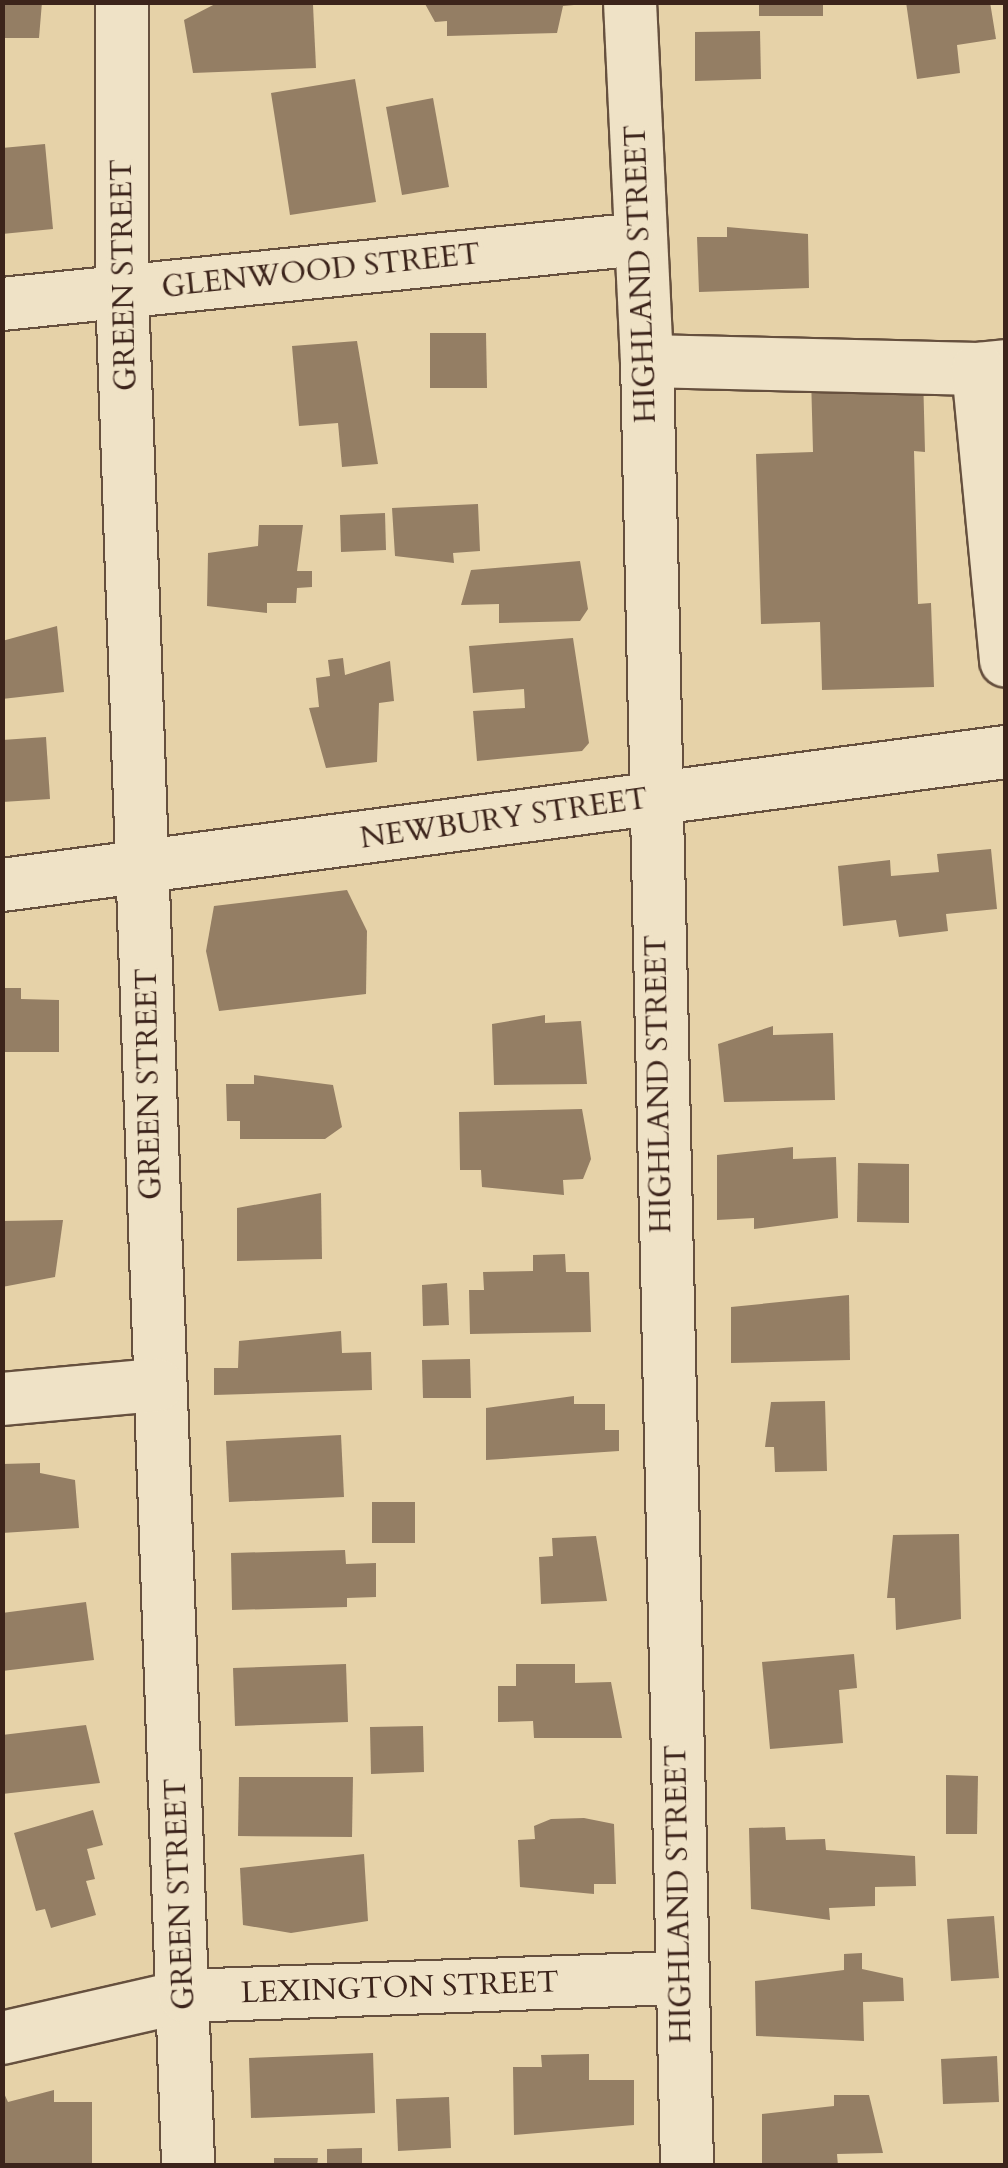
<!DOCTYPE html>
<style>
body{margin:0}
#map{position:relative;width:1008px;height:2168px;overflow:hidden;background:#e6d2a8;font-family:Cardo,serif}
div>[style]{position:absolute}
.building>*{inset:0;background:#947e64}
.roads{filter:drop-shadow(2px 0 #66503e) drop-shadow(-2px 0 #66503e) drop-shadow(0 2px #66503e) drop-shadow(0 -2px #66503e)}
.minor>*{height:52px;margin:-26px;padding:0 26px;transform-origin:26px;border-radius:26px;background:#efe2c6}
span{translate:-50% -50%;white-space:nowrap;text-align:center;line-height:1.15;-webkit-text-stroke:8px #efe2c6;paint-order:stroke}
.street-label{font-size:30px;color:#3c241b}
.frame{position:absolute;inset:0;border:5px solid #3c241b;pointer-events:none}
</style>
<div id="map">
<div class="building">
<i style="clip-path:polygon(2px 2px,42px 2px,39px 38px,2px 38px)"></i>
<i style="clip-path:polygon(219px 2px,313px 5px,316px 68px,193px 73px,184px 20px)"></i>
<i style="clip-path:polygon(424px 2px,574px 2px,574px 5px,563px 6px,557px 33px,447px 36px,447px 21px,435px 22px)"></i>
<i style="clip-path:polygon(759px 2px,823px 2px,823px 16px,759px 16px)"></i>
<i style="clip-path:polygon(906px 2px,990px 2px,996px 39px,957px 45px,960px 73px,917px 79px)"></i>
<i style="clip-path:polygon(760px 31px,761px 79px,695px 81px,695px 32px)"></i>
<i style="clip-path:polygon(355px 79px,376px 202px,290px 215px,271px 93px)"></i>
<i style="clip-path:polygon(433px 98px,449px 187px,402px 195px,386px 107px)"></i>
<i style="clip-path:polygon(45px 144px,53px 229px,2px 234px,2px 148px)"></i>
<i style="clip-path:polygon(727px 227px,808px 234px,809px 288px,699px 292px,697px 237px,727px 237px)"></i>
<i style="clip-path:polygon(430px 333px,486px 333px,487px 388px,430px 388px)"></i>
<i style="clip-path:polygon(357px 341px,378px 464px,342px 467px,338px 423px,299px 426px,292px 346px)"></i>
<i style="clip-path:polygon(923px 373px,925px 452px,914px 451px,918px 604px,931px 603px,934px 687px,822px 690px,820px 622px,761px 624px,756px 454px,813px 452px,811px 376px)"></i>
<i style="clip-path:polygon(478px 504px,480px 551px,453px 553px,454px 563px,395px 556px,392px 508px)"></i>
<i style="clip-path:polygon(385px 513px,386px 550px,341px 552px,340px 515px)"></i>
<i style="clip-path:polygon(259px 525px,303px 525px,297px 571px,312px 571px,312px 587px,297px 588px,296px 603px,267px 603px,267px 613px,207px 606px,208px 553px,258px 546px)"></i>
<i style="clip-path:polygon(580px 561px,588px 609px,580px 621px,499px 623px,499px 604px,461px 605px,471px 570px)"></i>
<i style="clip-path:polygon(57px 626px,64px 692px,2px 699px,2px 641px)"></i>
<i style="clip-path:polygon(573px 638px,589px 743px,582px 751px,477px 761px,473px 711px,525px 708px,524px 689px,473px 693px,469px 646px)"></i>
<i style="clip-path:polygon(343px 658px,345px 675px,390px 661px,394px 701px,379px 703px,377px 762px,326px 768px,309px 708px,319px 707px,316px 678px,330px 676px,328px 660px)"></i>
<i style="clip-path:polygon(46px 737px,50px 799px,2px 802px,2px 740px)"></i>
<i style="clip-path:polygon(991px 849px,997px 909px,946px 914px,948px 931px,899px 937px,896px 920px,843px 926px,838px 866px,890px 860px,891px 876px,939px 872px,937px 854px)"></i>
<i style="clip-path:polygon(347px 890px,367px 931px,366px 994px,219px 1011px,206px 951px,214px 906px)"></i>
<i style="clip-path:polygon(2px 988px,21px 988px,21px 999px,59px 1000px,59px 1052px,2px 1052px)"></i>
<i style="clip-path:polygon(545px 1015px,545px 1023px,581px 1021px,587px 1084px,494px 1085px,492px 1024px)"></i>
<i style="clip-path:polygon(773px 1026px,773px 1035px,833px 1033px,835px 1100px,724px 1102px,718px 1044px)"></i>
<i style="clip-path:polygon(254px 1075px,333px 1085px,342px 1127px,325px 1139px,240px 1139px,240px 1121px,227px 1121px,226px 1084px,254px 1084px)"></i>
<i style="clip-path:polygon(582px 1109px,591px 1159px,583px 1179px,563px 1180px,564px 1195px,482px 1187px,481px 1170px,460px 1170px,459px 1112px)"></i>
<i style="clip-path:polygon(793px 1147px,793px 1159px,836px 1157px,838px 1218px,754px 1229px,754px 1218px,717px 1220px,717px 1155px)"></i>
<i style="clip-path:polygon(858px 1163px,909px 1164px,909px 1223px,857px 1222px)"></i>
<i style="clip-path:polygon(321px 1193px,322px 1259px,237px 1261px,237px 1208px)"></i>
<i style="clip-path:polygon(63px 1220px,55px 1277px,2px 1287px,2px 1221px)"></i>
<i style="clip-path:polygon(565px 1254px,566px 1272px,589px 1272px,591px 1332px,470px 1334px,469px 1290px,484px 1290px,483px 1272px,533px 1271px,533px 1255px)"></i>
<i style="clip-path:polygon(447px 1283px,449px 1325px,423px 1326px,422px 1285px)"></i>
<i style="clip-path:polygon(849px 1295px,850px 1360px,731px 1363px,731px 1307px)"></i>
<i style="clip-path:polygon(341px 1331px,342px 1353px,371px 1352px,372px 1390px,214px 1395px,214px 1368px,238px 1368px,239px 1341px)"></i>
<i style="clip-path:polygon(470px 1359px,471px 1398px,423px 1398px,422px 1360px)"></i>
<i style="clip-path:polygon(574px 1396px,574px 1404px,605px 1404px,605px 1430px,619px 1430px,619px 1451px,486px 1460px,486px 1408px)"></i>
<i style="clip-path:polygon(825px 1401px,827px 1471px,775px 1472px,774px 1447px,765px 1447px,771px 1402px)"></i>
<i style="clip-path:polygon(341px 1435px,344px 1497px,229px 1502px,226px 1441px)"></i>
<i style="clip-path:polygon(40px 1463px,40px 1473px,75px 1480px,79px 1528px,2px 1533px,2px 1464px)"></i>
<i style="clip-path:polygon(372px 1502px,415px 1502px,415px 1543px,372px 1543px)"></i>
<i style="clip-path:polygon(959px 1534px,961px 1619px,896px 1630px,895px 1598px,887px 1598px,893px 1535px)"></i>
<i style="clip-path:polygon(596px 1536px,607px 1601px,541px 1604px,539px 1557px,553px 1556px,552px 1538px)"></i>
<i style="clip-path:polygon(345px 1550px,346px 1564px,376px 1563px,376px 1597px,347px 1598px,347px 1607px,232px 1610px,231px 1553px)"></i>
<i style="clip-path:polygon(86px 1602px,94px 1660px,2px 1671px,2px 1613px)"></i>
<i style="clip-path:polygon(854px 1654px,857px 1688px,839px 1690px,843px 1743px,770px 1749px,762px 1662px)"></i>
<i style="clip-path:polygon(346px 1664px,348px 1722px,235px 1726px,233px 1668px)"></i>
<i style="clip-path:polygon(516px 1664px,575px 1664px,575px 1683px,611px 1682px,622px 1738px,534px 1738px,533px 1721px,498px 1722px,498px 1686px,516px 1686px)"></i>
<i style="clip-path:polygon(86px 1725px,100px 1783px,2px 1794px,2px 1735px)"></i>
<i style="clip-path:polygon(423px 1726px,424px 1772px,371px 1774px,370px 1727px)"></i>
<i style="clip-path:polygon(946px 1775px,978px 1776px,977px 1834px,946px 1834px)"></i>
<i style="clip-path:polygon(239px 1777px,353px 1777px,352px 1837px,238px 1836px)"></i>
<i style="clip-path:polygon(93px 1810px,103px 1845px,87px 1849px,95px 1879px,86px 1881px,96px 1915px,51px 1928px,45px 1909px,36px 1911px,14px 1833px)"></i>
<i style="clip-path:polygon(584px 1818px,614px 1824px,616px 1884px,594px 1884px,594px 1894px,520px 1887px,518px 1840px,535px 1839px,534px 1826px,551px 1819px)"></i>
<i style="clip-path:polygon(785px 1827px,786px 1840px,825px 1839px,826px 1850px,915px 1856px,916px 1886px,875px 1887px,875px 1906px,829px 1908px,830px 1920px,751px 1909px,749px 1828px)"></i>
<i style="clip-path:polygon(364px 1854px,368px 1921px,291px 1933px,243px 1925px,240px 1868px)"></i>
<i style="clip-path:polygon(994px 1916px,999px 1978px,951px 1981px,947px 1919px)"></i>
<i style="clip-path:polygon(862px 1953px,862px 1969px,903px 1978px,904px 2001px,863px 2002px,864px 2041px,756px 2036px,755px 1981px,844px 1970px,844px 1954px)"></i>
<i style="clip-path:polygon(373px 2053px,375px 2113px,251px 2118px,249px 2058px)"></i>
<i style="clip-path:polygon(589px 2054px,589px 2080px,634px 2080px,634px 2125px,514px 2135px,513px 2067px,542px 2067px,541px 2055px)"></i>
<i style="clip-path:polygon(997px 2056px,999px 2102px,943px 2104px,941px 2059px)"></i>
<i style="clip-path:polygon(2px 2089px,8px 2102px,54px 2090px,54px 2102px,92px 2102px,92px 2166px,2px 2166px)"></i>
<i style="clip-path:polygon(834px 2095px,869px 2095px,883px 2153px,837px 2154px,838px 2166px,762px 2166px,762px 2114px,834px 2106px)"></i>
<i style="clip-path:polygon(449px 2097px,451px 2148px,398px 2151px,396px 2099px)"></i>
<i style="clip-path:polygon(362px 2148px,362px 2166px,327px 2166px,327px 2149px)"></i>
<i style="clip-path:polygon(274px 2158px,318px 2158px,317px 2166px,274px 2166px)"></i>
</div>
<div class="roads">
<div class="minor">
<i style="left:122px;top:2px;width:289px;rotate:90deg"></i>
<i style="left:122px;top:291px;width:1876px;rotate:87.98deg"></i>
<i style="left:630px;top:2px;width:359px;rotate:87.3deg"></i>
<i style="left:647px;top:361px;width:1805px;rotate:88.73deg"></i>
<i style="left:2px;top:304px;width:641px;rotate:-5.82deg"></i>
<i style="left:647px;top:361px;width:331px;rotate:1.4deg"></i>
<i style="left:1006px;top:366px;width:28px;rotate:174deg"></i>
<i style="left:978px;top:369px;width:293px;rotate:84.5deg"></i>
<i style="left:2px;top:885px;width:1013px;rotate:-7.55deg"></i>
<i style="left:2px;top:1399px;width:156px;rotate:-5.2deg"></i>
<i style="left:2px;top:2038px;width:188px;rotate:-12.9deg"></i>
<i style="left:185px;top:1996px;width:496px;rotate:-2.1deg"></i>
</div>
</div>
<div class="street-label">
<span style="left:321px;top:271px;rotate:-6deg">GLENWOOD STREET</span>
<span style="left:641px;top:274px;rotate:-92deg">HIGHLAND STREET</span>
<span style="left:124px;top:275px;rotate:-91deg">GREEN STREET</span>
<span style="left:504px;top:819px;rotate:-8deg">NEWBURY STREET</span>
<span style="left:149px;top:1084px;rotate:-91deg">GREEN STREET</span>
<span style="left:659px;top:1084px;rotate:-91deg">HIGHLAND STREET</span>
<span style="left:180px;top:1894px;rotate:-92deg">GREEN STREET</span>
<span style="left:679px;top:1894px;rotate:-91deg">HIGHLAND STREET</span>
<span style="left:400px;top:1988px;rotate:-2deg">LEXINGTON STREET</span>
</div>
<div class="frame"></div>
</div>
